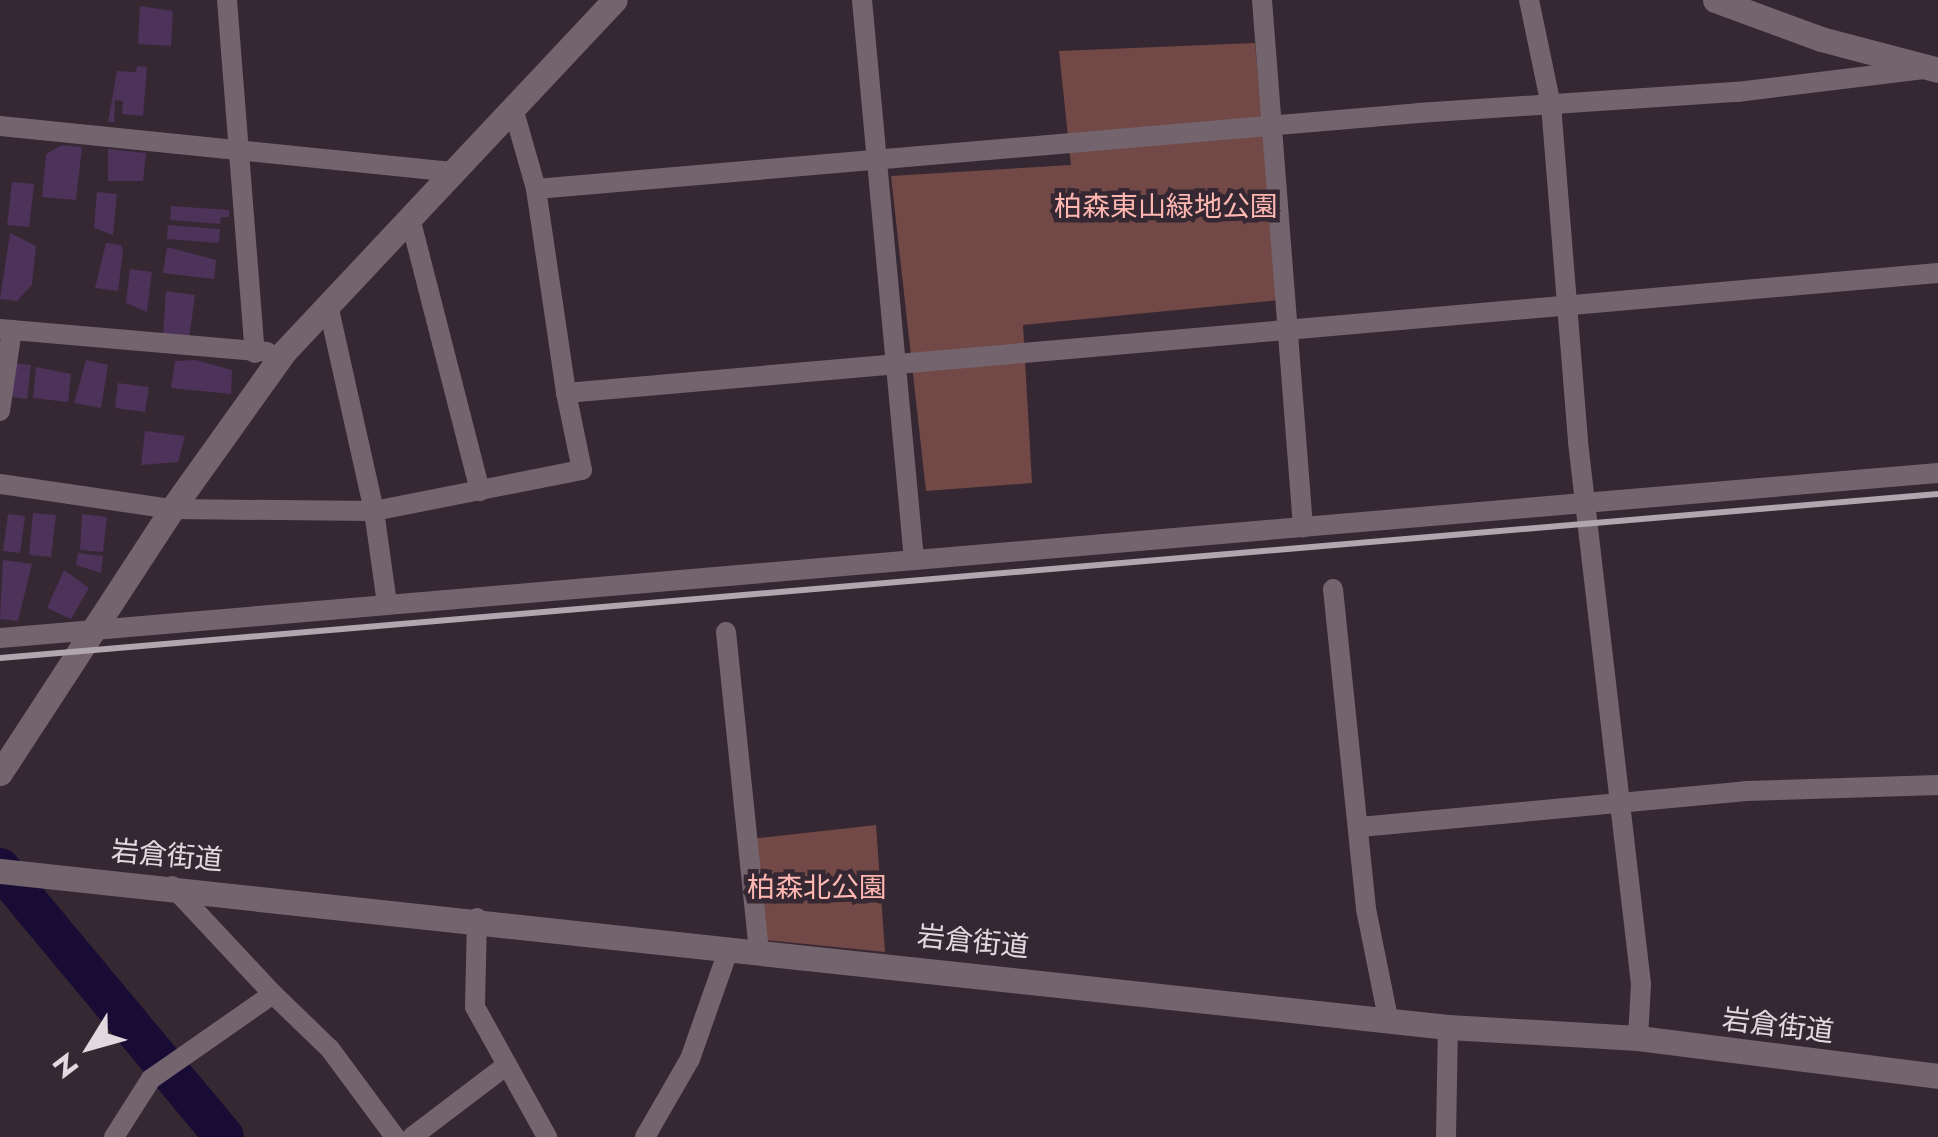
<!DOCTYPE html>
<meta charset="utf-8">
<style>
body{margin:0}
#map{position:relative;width:1938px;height:1137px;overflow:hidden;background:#362832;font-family:Jost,"Noto Sans JP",sans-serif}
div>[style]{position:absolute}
.green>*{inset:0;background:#724946}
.river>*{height:40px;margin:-20px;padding:0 20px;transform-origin:20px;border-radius:20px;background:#180c34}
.building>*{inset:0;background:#4d325a}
.minor>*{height:20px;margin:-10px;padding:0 10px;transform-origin:10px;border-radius:10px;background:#73646e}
.tertiary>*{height:25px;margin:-12.5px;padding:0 12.5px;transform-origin:12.5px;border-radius:12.5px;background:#73646e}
.rail>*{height:6px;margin:-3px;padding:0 3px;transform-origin:3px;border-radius:3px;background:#b0a6ad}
span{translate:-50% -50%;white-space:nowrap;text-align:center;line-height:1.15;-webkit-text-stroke:9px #362832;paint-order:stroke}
.park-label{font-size:28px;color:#feb7b1}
.street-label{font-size:28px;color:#e2d9df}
.north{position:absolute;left:40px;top:997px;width:100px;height:100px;-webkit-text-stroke:8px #362832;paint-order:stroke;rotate:233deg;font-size:28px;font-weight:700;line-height:40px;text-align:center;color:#e2d9df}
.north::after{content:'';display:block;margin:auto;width:35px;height:45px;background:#e2d9df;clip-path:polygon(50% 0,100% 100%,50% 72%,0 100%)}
</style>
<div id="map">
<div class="green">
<i style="clip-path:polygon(1255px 43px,1279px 300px,1023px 325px,1032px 483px,926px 491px,891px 176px,1071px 165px,1059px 51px)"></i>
<i style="clip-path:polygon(876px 825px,885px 952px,766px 940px,750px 839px)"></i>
</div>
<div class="river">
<i style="left:0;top:868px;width:350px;rotate:50.2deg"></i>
</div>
<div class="building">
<i style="clip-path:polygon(140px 6px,173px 11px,171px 46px,138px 44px)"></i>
<i style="clip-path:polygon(137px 66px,147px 67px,143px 116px,122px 114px,123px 101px,115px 100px,114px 122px,108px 122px,117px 71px,136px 72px)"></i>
<i style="clip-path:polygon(62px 145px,82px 147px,76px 200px,42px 197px,46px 154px)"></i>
<i style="clip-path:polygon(108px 149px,146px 153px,143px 181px,108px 181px)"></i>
<i style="clip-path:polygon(12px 182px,34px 184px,29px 227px,7px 225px)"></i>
<i style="clip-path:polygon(97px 192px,117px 194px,113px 235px,94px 228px)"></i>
<i style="clip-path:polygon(171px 206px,229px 210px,229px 217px,221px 217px,220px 224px,170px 220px)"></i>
<i style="clip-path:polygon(168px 225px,220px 229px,219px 243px,167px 239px)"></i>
<i style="clip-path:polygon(10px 233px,36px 246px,32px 285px,17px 301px,0 299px)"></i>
<i style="clip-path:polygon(106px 243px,121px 245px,123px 251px,118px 291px,95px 288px)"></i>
<i style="clip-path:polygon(167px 247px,216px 260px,214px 279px,163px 273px)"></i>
<i style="clip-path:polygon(130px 269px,152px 272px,147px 312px,126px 303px)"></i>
<i style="clip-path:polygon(166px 291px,195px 295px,189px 339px,163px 335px)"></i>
<i style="clip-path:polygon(86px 360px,108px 365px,101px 408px,74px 403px)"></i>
<i style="clip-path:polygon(195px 360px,232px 370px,231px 394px,171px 388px,175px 361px)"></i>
<i style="clip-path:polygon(15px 363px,31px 365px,27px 399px,11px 397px)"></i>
<i style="clip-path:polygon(36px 367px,71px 374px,68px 402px,33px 398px)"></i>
<i style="clip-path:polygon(118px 383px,149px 387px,145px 412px,115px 408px)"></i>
<i style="clip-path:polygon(145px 431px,185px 436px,178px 462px,141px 465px)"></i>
<i style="clip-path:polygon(33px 513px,56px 515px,51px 557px,29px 555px)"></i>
<i style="clip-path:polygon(8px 514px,25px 516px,20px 553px,3px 551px)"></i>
<i style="clip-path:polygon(82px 514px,107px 517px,103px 552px,80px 550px)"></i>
<i style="clip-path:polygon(78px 553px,103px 556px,101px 573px,76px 565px)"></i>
<i style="clip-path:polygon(3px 560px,32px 564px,18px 621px,0 619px)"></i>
<i style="clip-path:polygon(64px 570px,89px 588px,71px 619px,47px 608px)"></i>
</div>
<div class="minor">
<i style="left:227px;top:0;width:354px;rotate:85.5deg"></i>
<i style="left:862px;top:0;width:562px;rotate:84.69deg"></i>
<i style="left:1262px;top:0;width:529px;rotate:85.55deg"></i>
<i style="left:1529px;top:0;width:107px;rotate:78.2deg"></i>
<i style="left:1551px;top:105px;width:338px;rotate:85.4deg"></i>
<i style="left:1578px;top:442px;width:546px;rotate:83.37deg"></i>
<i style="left:1641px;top:984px;width:54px;rotate:93.2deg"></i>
<i style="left:513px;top:108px;width:84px;rotate:74.1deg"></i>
<i style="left:536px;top:189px;width:206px;rotate:81.6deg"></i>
<i style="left:566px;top:393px;width:1377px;rotate:-5deg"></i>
<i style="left:0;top:126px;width:454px;rotate:5.8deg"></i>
<i style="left:536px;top:189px;width:885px;rotate:-4.92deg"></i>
<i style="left:1418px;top:113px;width:320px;rotate:-3.8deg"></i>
<i style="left:1737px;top:92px;width:188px;rotate:-7deg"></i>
<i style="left:410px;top:218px;width:282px;rotate:75.6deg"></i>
<i style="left:328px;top:305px;width:211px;rotate:77.4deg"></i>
<i style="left:374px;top:511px;width:94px;rotate:82deg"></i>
<i style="left:0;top:329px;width:268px;rotate:4.9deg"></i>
<i style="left:0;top:411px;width:82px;rotate:-81.6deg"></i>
<i style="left:0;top:484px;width:174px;rotate:8.3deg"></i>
<i style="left:172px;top:509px;width:202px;rotate:0.6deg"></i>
<i style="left:374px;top:511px;width:212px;rotate:-11.2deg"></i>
<i style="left:582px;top:470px;width:79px;rotate:-101.7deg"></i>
<i style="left:1333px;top:589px;width:322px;rotate:84.1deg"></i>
<i style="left:1366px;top:909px;width:111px;rotate:78.6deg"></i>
<i style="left:726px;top:632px;width:321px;rotate:84.1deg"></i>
<i style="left:0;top:638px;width:1945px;rotate:-4.87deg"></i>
<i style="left:1360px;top:827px;width:388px;rotate:-5.3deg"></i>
<i style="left:1746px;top:791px;width:192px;rotate:-1.8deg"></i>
<i style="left:477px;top:918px;width:89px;rotate:91.3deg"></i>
<i style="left:475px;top:1007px;width:149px;rotate:61deg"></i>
<i style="left:273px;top:994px;width:79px;rotate:44deg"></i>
<i style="left:330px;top:1049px;width:109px;rotate:53.5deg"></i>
<i style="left:114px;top:1137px;width:69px;rotate:-57.5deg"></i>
<i style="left:151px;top:1079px;width:149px;rotate:-34.9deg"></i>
<i style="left:273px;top:994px;width:148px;rotate:-133.1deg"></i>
<i style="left:412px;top:1137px;width:119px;rotate:-37.2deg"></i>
<i style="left:645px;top:1137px;width:90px;rotate:-60deg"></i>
<i style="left:690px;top:1059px;width:118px;rotate:-70.6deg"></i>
<i style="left:1446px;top:1137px;width:110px;rotate:-89deg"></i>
</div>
<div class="tertiary">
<i style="left:1715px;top:0;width:113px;rotate:20.2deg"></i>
<i style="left:1821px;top:39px;width:121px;rotate:14.8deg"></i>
<i style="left:0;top:773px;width:315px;rotate:-56.9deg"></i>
<i style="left:172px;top:509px;width:193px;rotate:-54.5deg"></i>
<i style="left:284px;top:352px;width:483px;rotate:-46.8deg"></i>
<i style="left:0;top:871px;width:1456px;rotate:6.15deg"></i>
<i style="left:1448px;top:1027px;width:190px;rotate:3.3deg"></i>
<i style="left:1638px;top:1038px;width:302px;rotate:7.2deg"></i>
</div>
<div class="rail">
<i style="left:0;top:658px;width:1945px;rotate:-4.84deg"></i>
</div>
<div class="park-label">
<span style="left:1166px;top:207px">柏森東山緑地公園</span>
<span style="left:817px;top:888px">柏森北公園</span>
</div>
<div class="street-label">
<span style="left:167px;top:856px;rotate:5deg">岩倉街道</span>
<span style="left:973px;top:942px;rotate:6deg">岩倉街道</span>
<span style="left:1778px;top:1026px;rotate:7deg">岩倉街道</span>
</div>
<div class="north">N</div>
</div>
